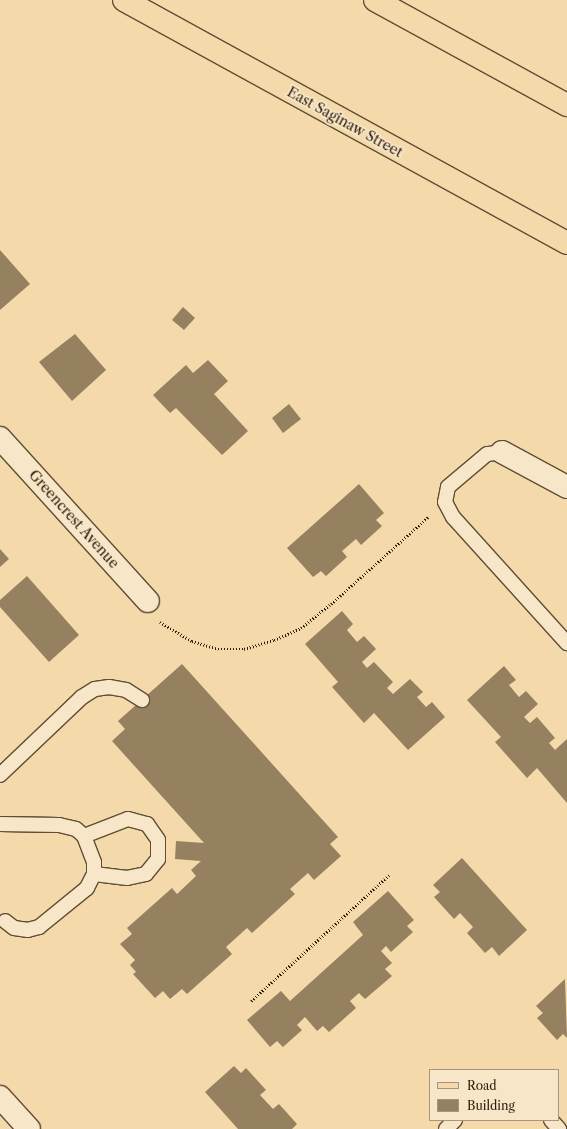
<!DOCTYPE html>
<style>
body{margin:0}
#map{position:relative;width:567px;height:1129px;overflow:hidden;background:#f4d9ab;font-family:"Libre Caslon Text",serif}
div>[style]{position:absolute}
.building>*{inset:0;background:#95805f}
.path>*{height:2.5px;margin-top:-1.25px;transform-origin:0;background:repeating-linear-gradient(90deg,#2e1f0c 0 1px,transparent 0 3px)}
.roads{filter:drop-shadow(1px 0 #604e34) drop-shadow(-1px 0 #604e34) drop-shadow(0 1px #604e34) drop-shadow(0 -1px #604e34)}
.lane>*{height:14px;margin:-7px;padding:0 7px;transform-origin:7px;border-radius:7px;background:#f8e6c8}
.street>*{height:22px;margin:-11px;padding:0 11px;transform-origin:11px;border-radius:11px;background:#f8e6c8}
.secondary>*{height:22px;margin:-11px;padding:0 11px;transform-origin:11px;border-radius:11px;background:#f8e6c8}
.primary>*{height:22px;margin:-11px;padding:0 11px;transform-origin:11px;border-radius:11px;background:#f4d9ab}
span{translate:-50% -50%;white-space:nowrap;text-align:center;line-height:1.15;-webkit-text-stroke:3.5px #f8e6c8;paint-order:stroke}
.street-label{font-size:14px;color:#2e1f0c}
.legend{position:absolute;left:429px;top:1069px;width:130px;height:52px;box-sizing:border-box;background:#f8e6c8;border:1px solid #a7967d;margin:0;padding:5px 7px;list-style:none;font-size:12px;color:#2e1f0c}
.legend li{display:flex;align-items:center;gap:8px;height:20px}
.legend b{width:20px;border:1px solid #a7967d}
</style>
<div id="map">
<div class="building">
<i style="clip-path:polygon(0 250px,30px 284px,0 310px)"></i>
<i style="clip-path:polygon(183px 307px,195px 318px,184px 330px,172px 320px)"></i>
<i style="clip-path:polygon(75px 334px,106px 370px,72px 401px,39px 362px)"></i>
<i style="clip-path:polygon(208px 360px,228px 381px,214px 394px,248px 431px,222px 455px,176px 408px,170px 413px,153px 395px,186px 365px,193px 373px)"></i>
<i style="clip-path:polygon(289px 404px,301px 419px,283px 433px,272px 418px)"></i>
<i style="clip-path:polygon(359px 484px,384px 513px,376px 520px,382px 526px,361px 545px,356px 539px,342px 551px,347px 557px,326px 576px,321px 571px,313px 577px,287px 548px)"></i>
<i style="clip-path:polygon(0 549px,9px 559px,0 567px)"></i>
<i style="clip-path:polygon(27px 576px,79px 635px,49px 662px,0 607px,0 600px)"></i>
<i style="clip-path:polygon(342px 611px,353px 624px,347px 630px,357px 642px,364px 636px,376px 649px,362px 662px,367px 668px,374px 662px,393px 682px,387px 688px,393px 694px,410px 679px,423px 692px,417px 697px,426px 707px,432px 702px,445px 717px,408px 750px,374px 713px,364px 723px,332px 687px,338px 682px,305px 644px)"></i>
<i style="clip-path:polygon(182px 664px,338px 837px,330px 844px,341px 856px,314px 880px,308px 873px,290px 889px,295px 894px,252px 933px,247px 928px,226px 947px,232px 954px,187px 994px,182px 989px,170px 999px,163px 991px,155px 998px,133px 974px,136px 972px,130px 965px,135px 960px,120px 944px,132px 934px,127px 928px,172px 888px,177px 894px,196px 876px,191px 870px,201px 861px,175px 859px,176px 841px,204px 843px,112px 741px,125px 729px,118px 721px)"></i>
<i style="clip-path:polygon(504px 666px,516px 680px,509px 685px,519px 697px,526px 691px,538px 704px,524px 717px,530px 723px,537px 717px,555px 738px,549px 743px,555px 750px,567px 739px,567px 803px,537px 768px,527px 778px,495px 742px,501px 737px,467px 700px)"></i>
<i style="clip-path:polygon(462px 858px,527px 930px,499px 956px,492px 947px,485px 953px,467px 933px,473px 927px,460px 913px,454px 919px,434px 897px,440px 892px,433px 885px)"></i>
<i style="clip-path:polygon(388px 891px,414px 920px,407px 926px,413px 932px,391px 952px,386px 946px,381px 951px,392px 963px,385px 969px,392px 976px,365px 999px,359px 993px,350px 1001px,356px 1008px,329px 1032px,323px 1026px,317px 1031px,305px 1017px,297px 1025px,302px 1030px,283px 1047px,277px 1041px,270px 1047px,247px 1020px,281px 991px,290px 1001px,363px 935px,353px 922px)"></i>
<i style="clip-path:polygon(565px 979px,567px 1038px,563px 1034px,557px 1040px,537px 1018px,543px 1013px,536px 1006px)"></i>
<i style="clip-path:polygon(234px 1066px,241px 1073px,246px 1068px,266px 1090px,260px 1095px,273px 1109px,279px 1104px,297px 1124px,292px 1129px,238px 1129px,205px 1092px)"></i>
</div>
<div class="path">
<i style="left:160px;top:622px;width:37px;rotate:31deg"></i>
<i style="left:192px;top:641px;width:27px;rotate:17deg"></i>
<i style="left:218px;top:649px;width:26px"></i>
<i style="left:244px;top:649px;width:31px;rotate:-17deg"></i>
<i style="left:274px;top:640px;width:30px;rotate:-24deg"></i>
<i style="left:301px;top:628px;width:38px;rotate:-39deg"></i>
<i style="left:331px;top:604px;width:132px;rotate:-41.9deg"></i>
<i style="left:251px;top:1001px;width:187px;rotate:-42.4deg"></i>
</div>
<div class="roads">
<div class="lane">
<i style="left:502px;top:452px;width:15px;rotate:172deg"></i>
<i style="left:487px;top:454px;width:51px;rotate:139.8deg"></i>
<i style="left:448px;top:487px;width:15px;rotate:101deg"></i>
<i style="left:445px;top:502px;width:17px;rotate:62deg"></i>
<i style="left:453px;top:517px;width:170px;rotate:47.9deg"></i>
<i style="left:0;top:775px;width:113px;rotate:-43.6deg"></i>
<i style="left:82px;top:697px;width:15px;rotate:-32deg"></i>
<i style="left:95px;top:689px;width:14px;rotate:-8deg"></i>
<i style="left:109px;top:687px;width:17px;rotate:10deg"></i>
<i style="left:126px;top:690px;width:19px;rotate:32deg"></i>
<i style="left:0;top:824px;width:59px;rotate:1deg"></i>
<i style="left:59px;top:825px;width:17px;rotate:13deg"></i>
<i style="left:76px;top:829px;width:11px;rotate:41deg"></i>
<i style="left:84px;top:836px;width:28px;rotate:69deg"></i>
<i style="left:94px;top:862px;width:12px;rotate:90deg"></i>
<i style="left:94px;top:874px;width:16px;rotate:117deg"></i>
<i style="left:87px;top:888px;width:62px;rotate:140.9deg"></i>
<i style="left:39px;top:927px;width:11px;rotate:165deg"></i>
<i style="left:28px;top:930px;width:14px;rotate:-172deg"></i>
<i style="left:14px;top:928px;width:11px;rotate:-142deg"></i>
<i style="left:84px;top:836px;width:47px;rotate:-21.1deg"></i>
<i style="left:128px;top:819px;width:20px;rotate:15deg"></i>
<i style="left:147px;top:824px;width:19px;rotate:55deg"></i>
<i style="left:158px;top:840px;width:19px;rotate:90deg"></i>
<i style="left:158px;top:859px;width:19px;rotate:129deg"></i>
<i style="left:146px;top:874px;width:19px;rotate:168deg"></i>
<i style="left:127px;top:878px;width:33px;rotate:-173deg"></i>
<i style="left:551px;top:1120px;width:12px;rotate:48deg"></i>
<i style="left:446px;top:1129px;width:13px;rotate:-45deg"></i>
</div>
<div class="street">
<i style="left:0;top:438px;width:220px;rotate:47.8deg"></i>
<i style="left:502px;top:452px;width:74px;rotate:28.3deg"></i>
</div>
<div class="secondary">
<i style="left:0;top:1097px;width:43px;rotate:47.8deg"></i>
</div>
<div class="primary">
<i style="left:124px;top:0;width:505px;rotate:28.75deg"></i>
<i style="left:375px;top:0;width:219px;rotate:28.7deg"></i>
</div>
</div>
<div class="street-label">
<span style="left:345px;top:122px;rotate:29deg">East Saginaw Street</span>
<span style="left:74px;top:519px;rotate:48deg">Greencrest Avenue</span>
</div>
<ul class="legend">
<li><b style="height:5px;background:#f4d9ab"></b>Road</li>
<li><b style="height:11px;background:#95805f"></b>Building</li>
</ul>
</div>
